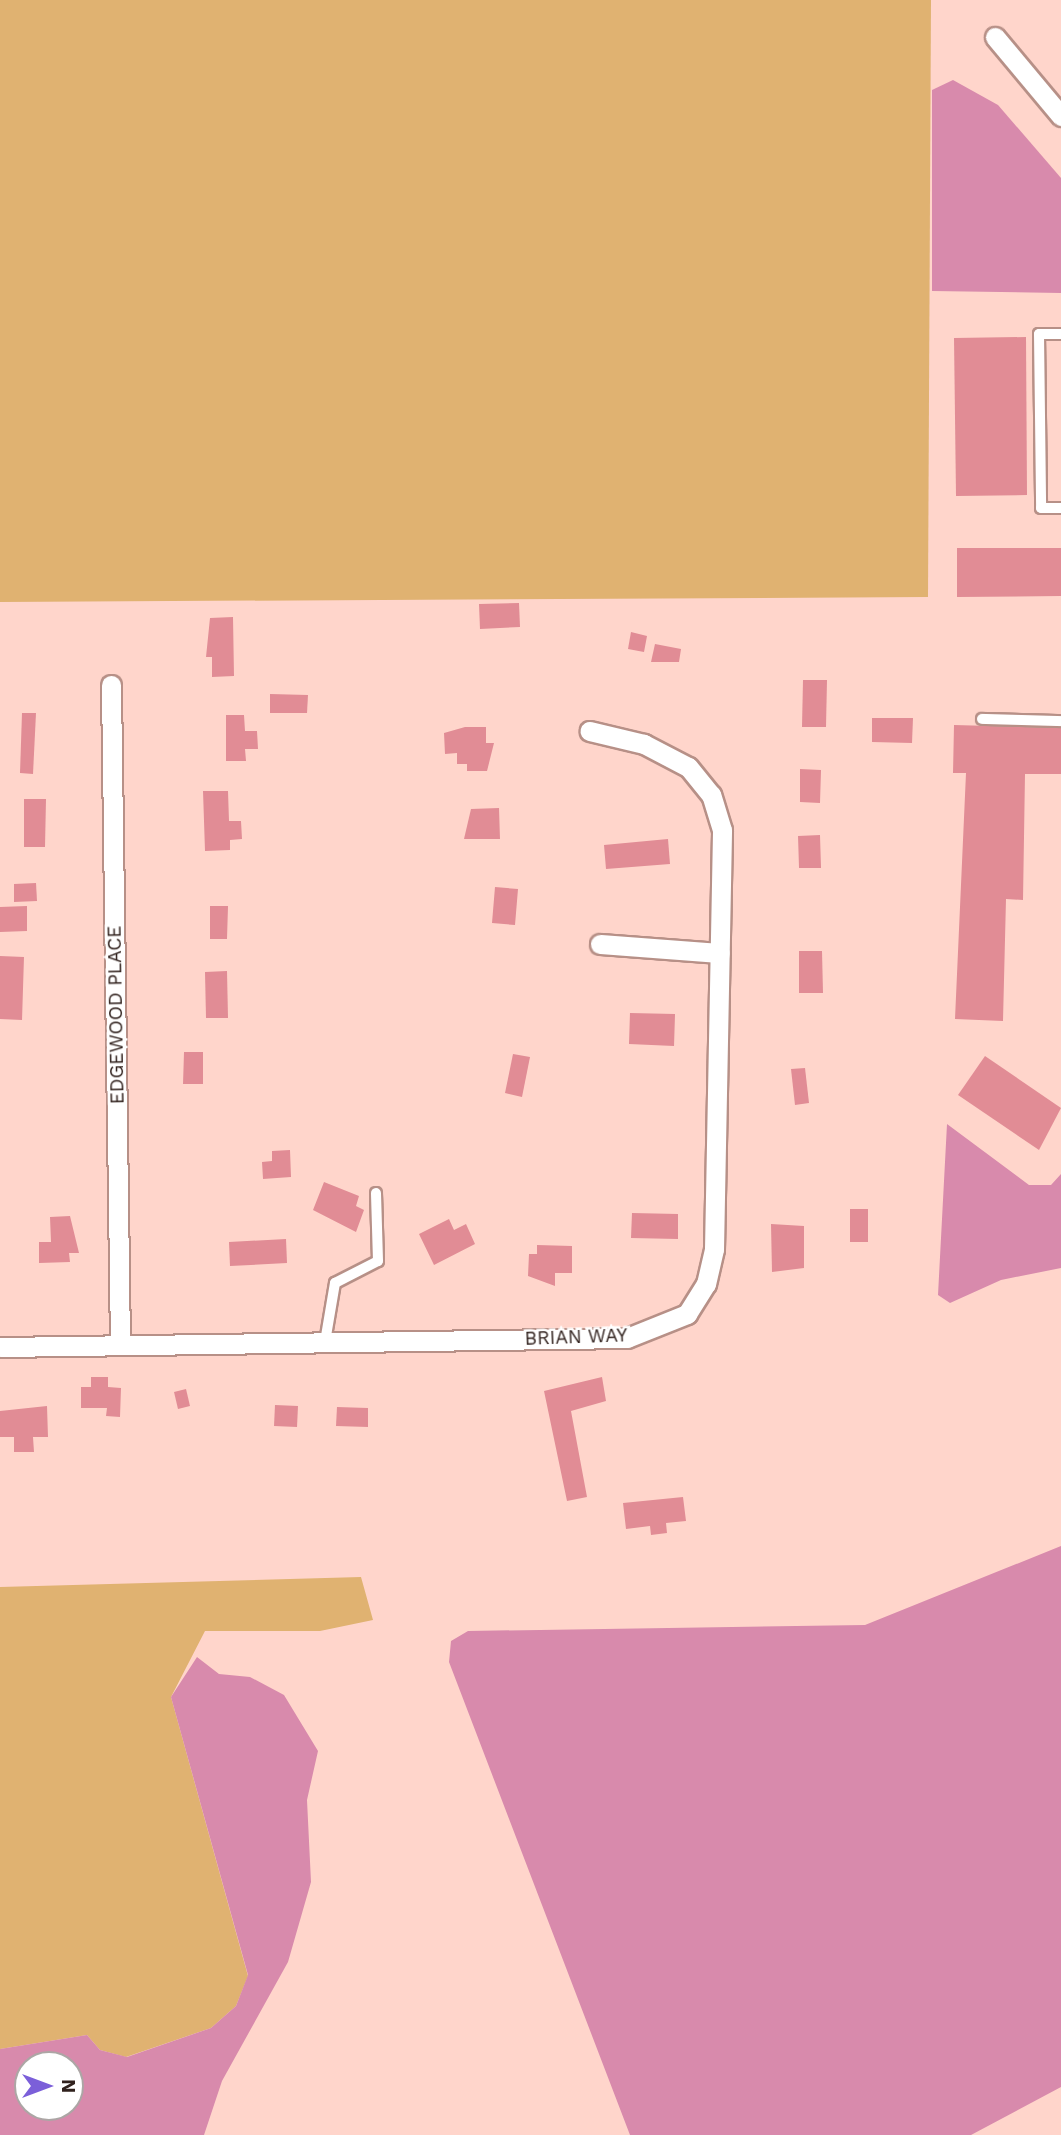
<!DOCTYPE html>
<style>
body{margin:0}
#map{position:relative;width:1061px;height:2135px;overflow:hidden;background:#ffd5cb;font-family:"Work Sans",sans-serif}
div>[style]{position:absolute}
.green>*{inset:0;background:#e0b271}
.water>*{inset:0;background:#d88aac}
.building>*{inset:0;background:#e18c95}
.roads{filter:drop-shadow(2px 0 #b79087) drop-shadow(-2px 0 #b79087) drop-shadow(0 2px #b79087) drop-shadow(0 -2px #b79087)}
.service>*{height:10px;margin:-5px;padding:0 5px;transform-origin:5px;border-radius:5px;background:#fff}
.minor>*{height:19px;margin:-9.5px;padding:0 9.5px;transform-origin:9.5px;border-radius:9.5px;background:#fff}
span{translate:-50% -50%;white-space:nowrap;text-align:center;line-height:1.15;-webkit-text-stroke:5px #fff;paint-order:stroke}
.street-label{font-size:19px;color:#30211d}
.north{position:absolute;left:14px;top:2051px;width:70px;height:70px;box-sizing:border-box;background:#fff;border:2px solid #aca6a5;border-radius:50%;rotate:90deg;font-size:19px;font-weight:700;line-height:28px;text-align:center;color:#30211d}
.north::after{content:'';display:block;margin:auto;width:24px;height:32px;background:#7b5fd9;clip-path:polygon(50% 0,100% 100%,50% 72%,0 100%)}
</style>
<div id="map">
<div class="green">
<i style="clip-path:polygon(0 0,931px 0,928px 597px,0 602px)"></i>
<i style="clip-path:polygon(361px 1577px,373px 1620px,320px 1631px,205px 1631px,171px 1697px,248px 1976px,236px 2006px,211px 2028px,126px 2057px,100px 2050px,87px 2035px,0 2049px,0 1587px)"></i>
</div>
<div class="water">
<i style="clip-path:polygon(953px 80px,998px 105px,1061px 178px,1061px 293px,932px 291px,932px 90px)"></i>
<i style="clip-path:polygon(947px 1124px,1029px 1185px,1051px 1185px,1061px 1174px,1061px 1268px,1001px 1280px,950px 1303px,938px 1295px)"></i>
<i style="clip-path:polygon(1061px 1546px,1061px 2087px,971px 2135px,630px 2135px,449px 1662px,451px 1641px,468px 1631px,865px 1625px)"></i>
<i style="clip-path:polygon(evenodd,197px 1657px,219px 1674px,250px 1677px,284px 1695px,318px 1751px,307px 1800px,311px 1882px,288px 1962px,222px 2081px,204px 2135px,0 2135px,0 2049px,87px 2035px,100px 2050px,127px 2057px,211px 2028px,236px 2006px,248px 1975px,171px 1697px,197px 1657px,28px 2065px,70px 2065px,70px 2107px,28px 2107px,28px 2065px)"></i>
</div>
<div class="building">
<i style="clip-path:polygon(1026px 337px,1027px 495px,956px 496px,954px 338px)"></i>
<i style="clip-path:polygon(957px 548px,1061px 548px,1061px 596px,957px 597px)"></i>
<i style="clip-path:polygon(519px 603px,520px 627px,480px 629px,479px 604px)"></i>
<i style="clip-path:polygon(233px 617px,234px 676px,212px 677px,212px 657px,206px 657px,210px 618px)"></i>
<i style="clip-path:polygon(631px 632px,647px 636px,644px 652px,628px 649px)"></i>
<i style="clip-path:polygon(655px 644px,681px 649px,679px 662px,651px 662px)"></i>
<i style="clip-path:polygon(803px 680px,827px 680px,826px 727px,802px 727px)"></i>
<i style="clip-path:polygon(270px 694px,308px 695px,307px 713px,270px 713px)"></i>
<i style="clip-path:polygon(22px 713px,36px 713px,33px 774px,20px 773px)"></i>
<i style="clip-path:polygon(226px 715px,244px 715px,245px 731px,257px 731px,258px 749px,245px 749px,246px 761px,226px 761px)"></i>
<i style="clip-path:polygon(872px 718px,913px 718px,912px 743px,872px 742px)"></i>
<i style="clip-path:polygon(954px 725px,1061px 728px,1061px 774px,1025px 774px,1023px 900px,1006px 899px,1003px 1021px,955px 1019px,966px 773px,953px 773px)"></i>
<i style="clip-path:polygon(465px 727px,486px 727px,486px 743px,494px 743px,487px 771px,467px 771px,467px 764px,457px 764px,457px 753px,445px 754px,444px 733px)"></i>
<i style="clip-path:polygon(800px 769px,821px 770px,820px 803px,800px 802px)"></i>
<i style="clip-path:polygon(203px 791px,228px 791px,229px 821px,241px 821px,242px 839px,230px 840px,230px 850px,205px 851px)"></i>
<i style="clip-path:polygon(24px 799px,46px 799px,45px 847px,24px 847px)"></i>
<i style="clip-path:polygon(499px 808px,500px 839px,464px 839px,471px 809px)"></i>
<i style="clip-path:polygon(820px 835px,821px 868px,799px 868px,798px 836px)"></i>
<i style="clip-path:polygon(668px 839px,670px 864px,606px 869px,604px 845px)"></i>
<i style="clip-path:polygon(36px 883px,37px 901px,14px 902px,14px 884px)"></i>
<i style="clip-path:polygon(495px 887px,518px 889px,515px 925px,492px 923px)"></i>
<i style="clip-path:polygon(27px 906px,27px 931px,0 932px,0 907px)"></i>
<i style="clip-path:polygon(210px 906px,228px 906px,227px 939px,210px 939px)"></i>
<i style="clip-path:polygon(799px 951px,822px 951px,823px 993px,799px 993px)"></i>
<i style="clip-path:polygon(0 956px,24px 957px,22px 1020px,0 1019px)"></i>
<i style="clip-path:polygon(227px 971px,228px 1018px,206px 1018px,205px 972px)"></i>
<i style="clip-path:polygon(630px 1013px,675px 1014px,674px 1046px,629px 1044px)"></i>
<i style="clip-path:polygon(184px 1052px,203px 1052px,203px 1084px,183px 1084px)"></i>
<i style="clip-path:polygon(513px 1054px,530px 1057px,522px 1097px,505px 1093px)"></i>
<i style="clip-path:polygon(985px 1056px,1061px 1108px,1039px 1150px,958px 1095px)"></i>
<i style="clip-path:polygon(805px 1068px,809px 1103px,795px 1105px,791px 1069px)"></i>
<i style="clip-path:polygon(290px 1150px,291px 1177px,263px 1179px,262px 1162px,272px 1161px,272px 1151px)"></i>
<i style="clip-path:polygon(324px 1182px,359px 1196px,356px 1206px,364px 1210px,356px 1232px,313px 1210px)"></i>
<i style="clip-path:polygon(850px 1209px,868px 1209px,868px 1242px,850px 1242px)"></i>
<i style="clip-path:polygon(632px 1213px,678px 1214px,678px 1239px,631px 1238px)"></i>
<i style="clip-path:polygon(70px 1216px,79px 1253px,69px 1253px,70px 1262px,39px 1263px,39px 1242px,51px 1242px,50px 1217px)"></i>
<i style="clip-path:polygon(449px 1219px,454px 1230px,466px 1224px,475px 1244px,434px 1265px,419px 1234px)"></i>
<i style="clip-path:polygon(771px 1224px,804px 1226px,804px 1268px,772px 1272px)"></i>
<i style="clip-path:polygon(286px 1239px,287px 1263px,230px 1266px,229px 1242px)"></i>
<i style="clip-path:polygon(537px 1245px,572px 1246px,572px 1273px,555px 1273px,555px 1286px,528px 1276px,529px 1254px,537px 1254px)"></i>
<i style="clip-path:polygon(91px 1377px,108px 1377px,108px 1387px,121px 1388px,120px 1417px,106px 1416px,107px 1408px,81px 1408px,81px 1387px,91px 1387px)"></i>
<i style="clip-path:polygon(602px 1377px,606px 1401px,571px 1411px,587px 1497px,567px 1501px,544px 1391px)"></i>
<i style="clip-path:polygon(186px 1389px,190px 1406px,178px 1409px,174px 1392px)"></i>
<i style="clip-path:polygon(275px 1405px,298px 1406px,297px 1427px,274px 1426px)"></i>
<i style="clip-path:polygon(47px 1406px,48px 1437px,33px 1437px,34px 1452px,14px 1452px,14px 1437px,0 1437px,0 1411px)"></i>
<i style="clip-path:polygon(337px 1407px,368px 1408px,368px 1427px,336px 1426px)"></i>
<i style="clip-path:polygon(683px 1497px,686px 1521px,666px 1523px,667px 1533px,651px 1535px,650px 1526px,626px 1529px,623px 1503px)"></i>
</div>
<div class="roads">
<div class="service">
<i style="left:1061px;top:334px;width:22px;rotate:180deg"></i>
<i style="left:1039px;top:334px;width:174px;rotate:89.3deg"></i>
<i style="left:1041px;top:508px;width:20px"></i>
<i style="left:982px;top:719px;width:79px;rotate:1.5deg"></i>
<i style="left:325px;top:1342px;width:60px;rotate:-80.4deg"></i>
<i style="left:335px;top:1283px;width:48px;rotate:-27.1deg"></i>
<i style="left:378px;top:1261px;width:68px;rotate:-91.7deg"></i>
</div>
<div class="minor">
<i style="left:995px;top:37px;width:103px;rotate:50.1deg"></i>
<i style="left:111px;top:685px;width:660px;rotate:89.22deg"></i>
<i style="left:600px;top:944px;width:120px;rotate:4.3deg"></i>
<i style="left:0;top:1347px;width:627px;rotate:-0.82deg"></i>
<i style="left:627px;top:1338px;width:65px;rotate:-21.8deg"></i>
<i style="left:687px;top:1314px;width:36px;rotate:-58deg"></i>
<i style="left:706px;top:1284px;width:36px;rotate:-77deg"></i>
<i style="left:714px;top:1249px;width:419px;rotate:-88.9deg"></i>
<i style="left:722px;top:830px;width:37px;rotate:-107deg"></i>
<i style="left:711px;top:795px;width:36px;rotate:-129deg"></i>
<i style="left:688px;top:767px;width:50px;rotate:-152.4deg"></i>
<i style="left:644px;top:744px;width:56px;rotate:-166.5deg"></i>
</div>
</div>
<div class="street-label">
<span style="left:116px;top:1015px;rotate:-91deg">EDGEWOOD PLACE</span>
<span style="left:576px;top:1337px;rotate:-2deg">BRIAN WAY</span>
</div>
<div class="north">N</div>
</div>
